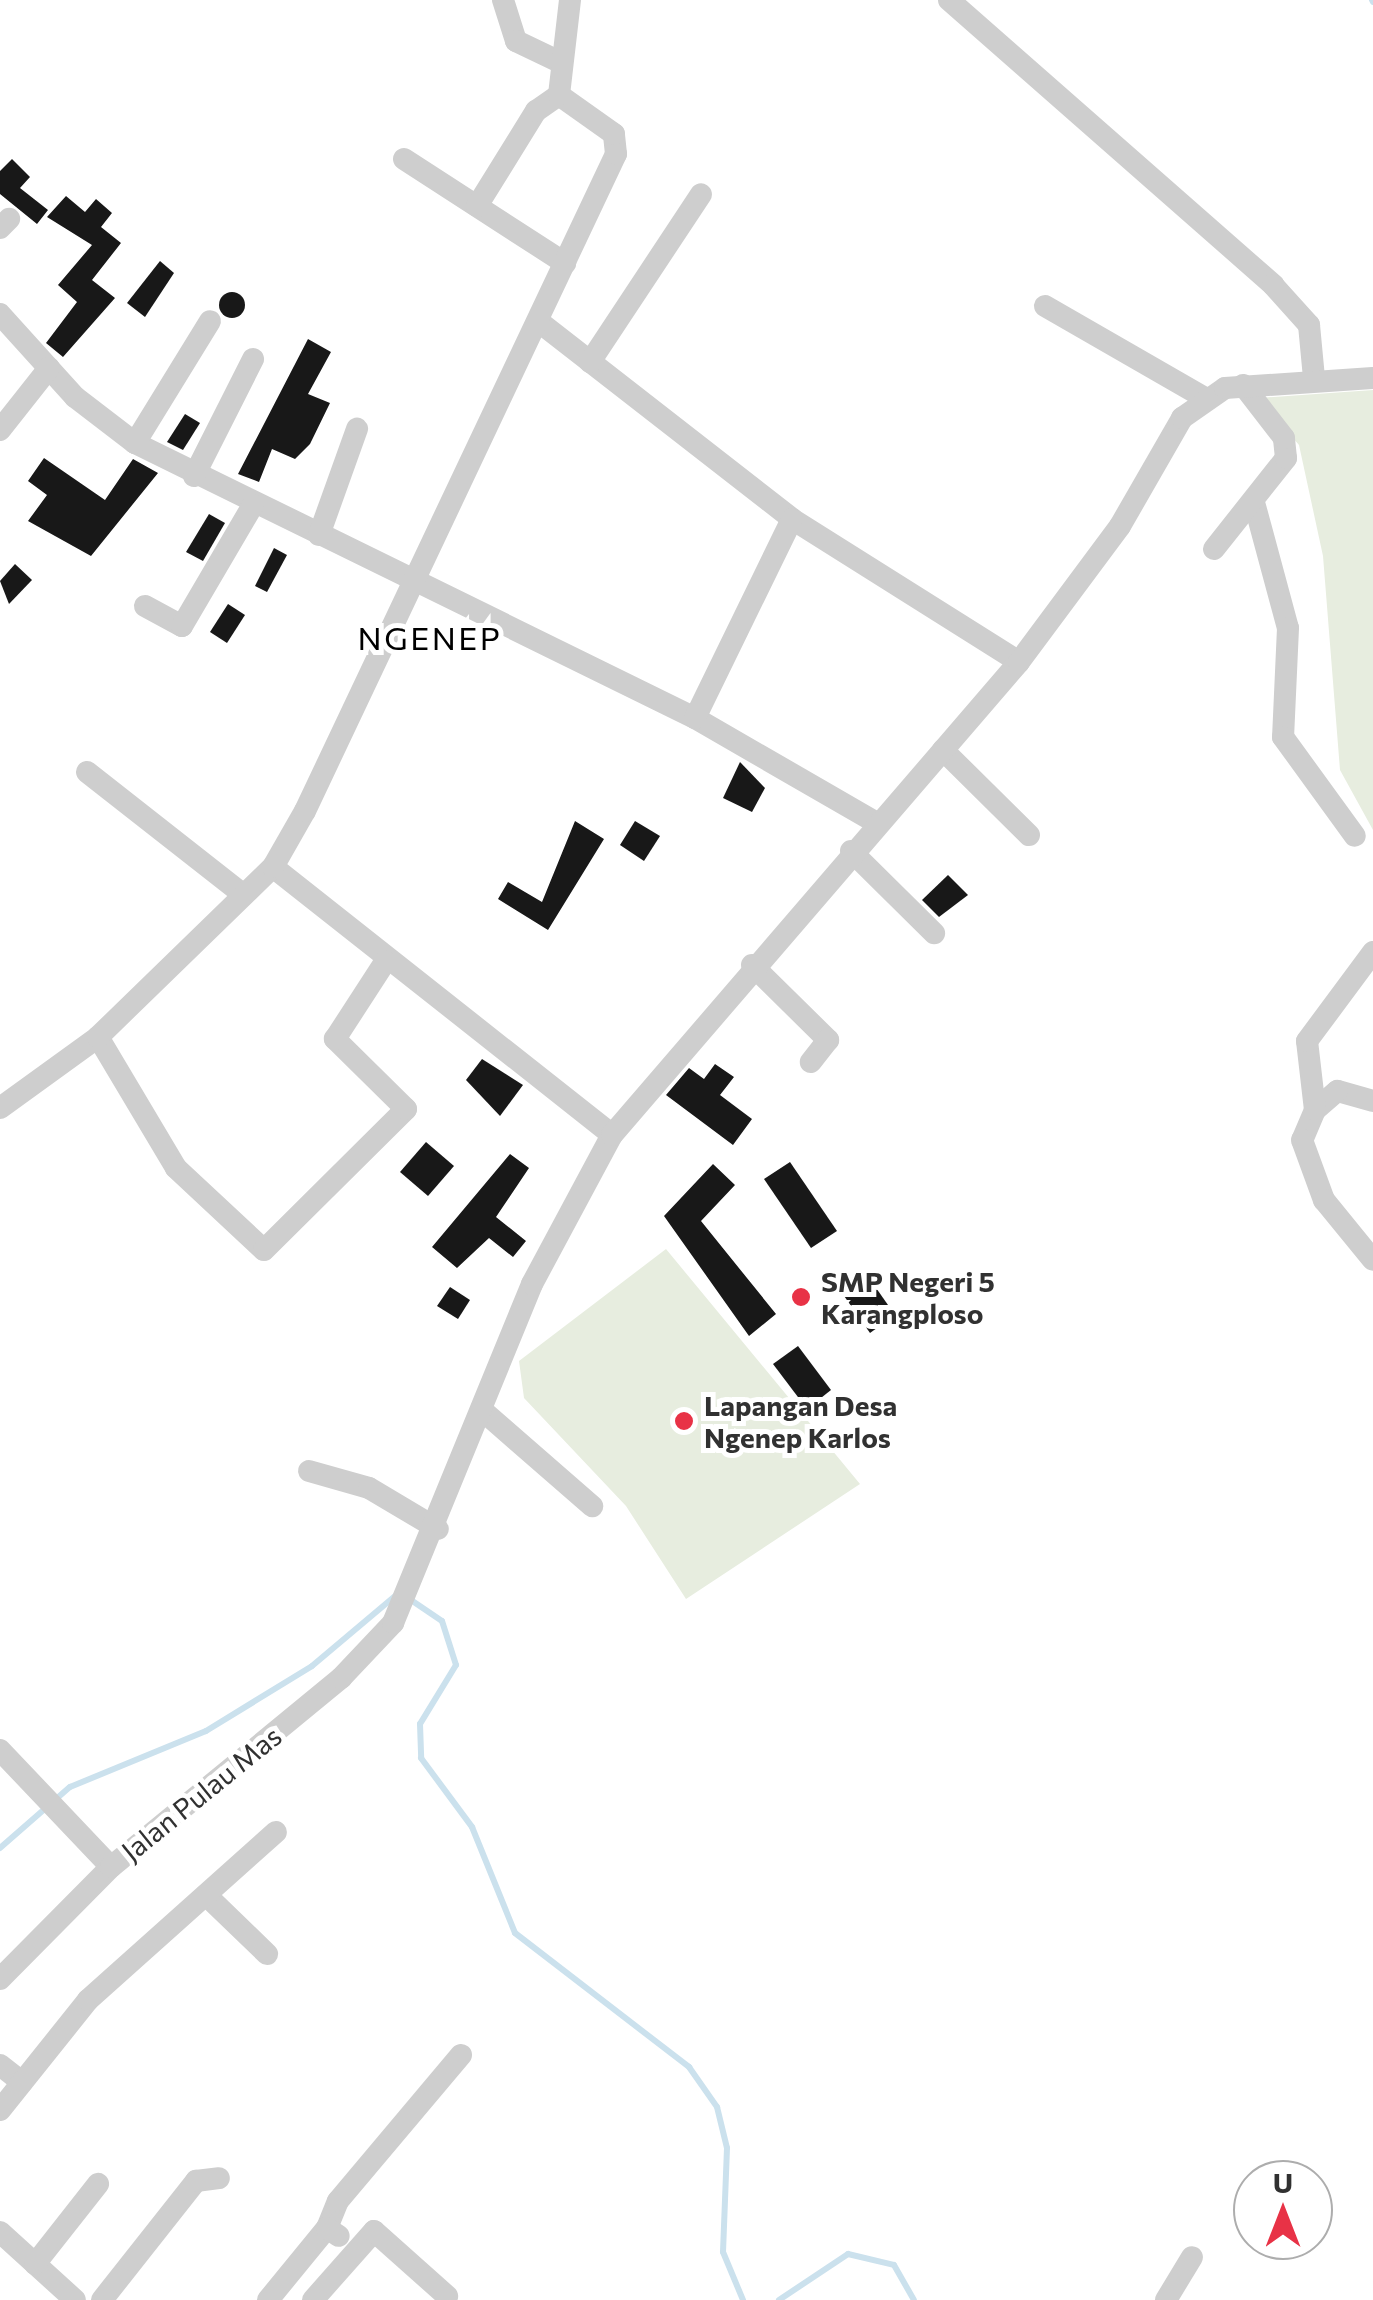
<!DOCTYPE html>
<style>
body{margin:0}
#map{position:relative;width:1373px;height:2300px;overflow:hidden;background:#fff;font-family:Commissioner,sans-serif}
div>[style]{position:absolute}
.green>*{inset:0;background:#e7eddf}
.stream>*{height:6px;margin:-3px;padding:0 3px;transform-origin:3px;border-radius:3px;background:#cbe1ed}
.building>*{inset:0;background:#181818}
.round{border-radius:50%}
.minor>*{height:22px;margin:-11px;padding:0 11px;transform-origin:11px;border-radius:11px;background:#cecece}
.dots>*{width:28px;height:28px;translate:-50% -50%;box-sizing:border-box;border:5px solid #fff;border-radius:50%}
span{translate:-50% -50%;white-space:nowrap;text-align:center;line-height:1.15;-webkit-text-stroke:10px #fff;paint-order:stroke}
.poi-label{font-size:28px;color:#313131;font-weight:700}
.left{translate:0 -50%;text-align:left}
.street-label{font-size:28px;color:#313131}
.quarter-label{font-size:32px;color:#000;letter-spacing:2.5px}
.north{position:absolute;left:1233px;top:2160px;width:100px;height:100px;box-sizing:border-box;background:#fff;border:2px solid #adadad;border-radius:50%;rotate:0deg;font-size:28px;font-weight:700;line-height:40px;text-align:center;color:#313131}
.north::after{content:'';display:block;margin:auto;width:35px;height:45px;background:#e83246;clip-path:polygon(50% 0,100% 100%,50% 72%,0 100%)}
</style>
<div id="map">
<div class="green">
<i style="clip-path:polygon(1373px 390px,1373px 830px,1340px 770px,1323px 556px,1299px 445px,1258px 398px)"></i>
<i style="clip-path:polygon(666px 1249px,860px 1484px,686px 1599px,626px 1506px,524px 1398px,519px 1361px)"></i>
</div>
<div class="stream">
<i style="left:1372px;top:0;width:2px;rotate:63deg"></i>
<i style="left:408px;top:1598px;width:41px;rotate:34.1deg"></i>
<i style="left:442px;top:1621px;width:46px;rotate:72.3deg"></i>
<i style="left:456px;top:1665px;width:69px;rotate:121.4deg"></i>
<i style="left:420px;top:1724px;width:34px;rotate:88deg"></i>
<i style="left:421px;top:1758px;width:86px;rotate:53.5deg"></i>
<i style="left:472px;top:1827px;width:114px;rotate:67.9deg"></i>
<i style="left:515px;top:1933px;width:220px;rotate:37.6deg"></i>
<i style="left:689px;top:2067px;width:49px;rotate:55deg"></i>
<i style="left:717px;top:2107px;width:42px;rotate:76.3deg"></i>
<i style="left:727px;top:2148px;width:104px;rotate:92.2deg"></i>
<i style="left:723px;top:2252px;width:52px;rotate:67.4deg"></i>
<i style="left:0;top:1848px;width:93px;rotate:-41.1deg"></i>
<i style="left:70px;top:1787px;width:147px;rotate:-22.4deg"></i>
<i style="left:206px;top:1731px;width:124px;rotate:-31.5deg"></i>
<i style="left:312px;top:1666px;width:109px;rotate:-40.1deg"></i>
<i style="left:779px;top:2300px;width:83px;rotate:-33.7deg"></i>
<i style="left:848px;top:2254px;width:47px;rotate:13.4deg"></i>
<i style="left:894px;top:2265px;width:40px;rotate:60.3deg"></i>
</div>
<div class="building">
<i style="clip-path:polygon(12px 159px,30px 177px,20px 188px,48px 210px,37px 224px,0 194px,0 171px)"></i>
<i style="clip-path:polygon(66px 196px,85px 212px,96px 199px,112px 213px,101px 227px,121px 243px,92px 280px,115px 298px,63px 357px,46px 343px,77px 302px,58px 285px,92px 245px,47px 217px)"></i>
<i style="clip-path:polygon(160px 261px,174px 273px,145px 317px,127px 303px)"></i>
<i class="round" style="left:219px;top:292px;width:26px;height:26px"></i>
<i style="clip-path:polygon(308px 339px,331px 352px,308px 394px,330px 403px,310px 444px,295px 459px,272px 449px,259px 482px,238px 474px)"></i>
<i style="clip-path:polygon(185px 414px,200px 423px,183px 450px,167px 442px)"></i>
<i style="clip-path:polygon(44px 458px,105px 500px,133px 459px,158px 473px,91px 556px,28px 521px,47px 495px,28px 481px)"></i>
<i style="clip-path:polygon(209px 514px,225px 523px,203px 561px,186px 552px)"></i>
<i style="clip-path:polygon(274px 548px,287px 555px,267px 592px,255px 586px)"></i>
<i style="clip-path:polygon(15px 564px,32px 580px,9px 604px,0 581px)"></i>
<i style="clip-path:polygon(228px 604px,245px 615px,227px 643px,210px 632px)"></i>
<i style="clip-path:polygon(740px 762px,765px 788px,752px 812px,723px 798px)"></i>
<i style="clip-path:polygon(575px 821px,604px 839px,548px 930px,498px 899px,508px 882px,542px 902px)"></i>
<i style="clip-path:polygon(635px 821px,660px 836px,644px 861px,620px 845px)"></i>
<i style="clip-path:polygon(948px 875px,968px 895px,939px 917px,922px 900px)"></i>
<i style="clip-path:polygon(482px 1059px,523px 1085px,500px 1116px,466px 1080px)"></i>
<i style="clip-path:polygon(715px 1064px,734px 1077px,720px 1095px,752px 1119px,733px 1145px,666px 1095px,689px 1068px,704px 1079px)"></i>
<i style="clip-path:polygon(426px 1142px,454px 1166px,428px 1196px,400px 1172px)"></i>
<i style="clip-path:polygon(510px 1154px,529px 1168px,496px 1217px,526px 1241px,513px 1257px,489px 1238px,457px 1268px,432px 1247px)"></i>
<i style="clip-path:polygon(790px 1162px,837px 1231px,811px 1248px,764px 1179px)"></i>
<i style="clip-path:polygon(713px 1164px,735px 1185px,701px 1221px,776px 1314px,749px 1336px,664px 1216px)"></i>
<i style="clip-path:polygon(867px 1275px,895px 1315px,870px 1333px,842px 1293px)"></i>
<i style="clip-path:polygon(450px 1287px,470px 1300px,458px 1319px,437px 1306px)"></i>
<i style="clip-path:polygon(798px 1346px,831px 1390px,807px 1409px,773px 1364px)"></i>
</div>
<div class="minor">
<i style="left:503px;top:0;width:43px;rotate:72.4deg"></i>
<i style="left:516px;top:41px;width:51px;rotate:25.6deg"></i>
<i style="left:949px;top:0;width:432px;rotate:41.3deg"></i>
<i style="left:1273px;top:285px;width:54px;rotate:48deg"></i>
<i style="left:1309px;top:325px;width:53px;rotate:84.6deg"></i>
<i style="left:404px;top:159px;width:192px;rotate:32.9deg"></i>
<i style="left:477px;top:206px;width:112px;rotate:-58.2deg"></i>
<i style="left:536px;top:111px;width:28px;rotate:-35deg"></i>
<i style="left:0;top:228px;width:13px;rotate:-45deg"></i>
<i style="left:1045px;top:306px;width:185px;rotate:29.9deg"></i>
<i style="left:0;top:314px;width:112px;rotate:47.9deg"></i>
<i style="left:75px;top:397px;width:76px;rotate:37.5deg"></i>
<i style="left:135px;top:443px;width:624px;rotate:26.15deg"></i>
<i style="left:695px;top:718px;width:210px;rotate:30deg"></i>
<i style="left:538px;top:321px;width:322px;rotate:37.9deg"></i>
<i style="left:792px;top:519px;width:268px;rotate:32.2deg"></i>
<i style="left:590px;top:362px;width:201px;rotate:-56.5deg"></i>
<i style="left:0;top:430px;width:79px;rotate:-51.7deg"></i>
<i style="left:135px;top:443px;width:143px;rotate:-58.4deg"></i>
<i style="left:194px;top:476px;width:131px;rotate:-63.2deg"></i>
<i style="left:1255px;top:506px;width:126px;rotate:74.9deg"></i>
<i style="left:1288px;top:628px;width:109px;rotate:92.6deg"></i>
<i style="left:1283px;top:737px;width:122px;rotate:54deg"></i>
<i style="left:319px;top:535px;width:113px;rotate:-70.3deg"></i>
<i style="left:1214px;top:549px;width:116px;rotate:-51.6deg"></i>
<i style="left:1286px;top:458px;width:20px;rotate:-96deg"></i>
<i style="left:1284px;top:438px;width:67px;rotate:-127.7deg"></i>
<i style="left:145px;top:606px;width:42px;rotate:28.4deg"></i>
<i style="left:182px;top:626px;width:140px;rotate:-59.6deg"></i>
<i style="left:695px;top:718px;width:221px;rotate:-64deg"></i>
<i style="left:943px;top:750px;width:121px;rotate:44.7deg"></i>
<i style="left:87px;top:772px;width:199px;rotate:38.1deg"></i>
<i style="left:851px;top:851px;width:117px;rotate:44.7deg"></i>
<i style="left:273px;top:867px;width:432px;rotate:38.3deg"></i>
<i style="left:752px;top:965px;width:107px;rotate:44.6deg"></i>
<i style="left:828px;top:1040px;width:28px;rotate:128deg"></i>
<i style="left:98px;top:1037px;width:152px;rotate:59.2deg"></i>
<i style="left:176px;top:1168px;width:120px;rotate:43deg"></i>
<i style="left:264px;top:1250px;width:200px;rotate:-44.8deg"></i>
<i style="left:406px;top:1109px;width:100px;rotate:-135.4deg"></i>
<i style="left:335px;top:1039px;width:92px;rotate:-57deg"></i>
<i style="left:1373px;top:1101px;width:37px;rotate:-164deg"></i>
<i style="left:1337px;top:1091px;width:29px;rotate:139deg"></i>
<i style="left:1315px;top:1110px;width:33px;rotate:113deg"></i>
<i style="left:1302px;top:1140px;width:64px;rotate:69.9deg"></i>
<i style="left:1324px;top:1200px;width:77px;rotate:50.8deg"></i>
<i style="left:0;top:1108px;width:121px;rotate:-35.9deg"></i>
<i style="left:98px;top:1037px;width:244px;rotate:-44.2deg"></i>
<i style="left:273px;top:867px;width:64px;rotate:-60.3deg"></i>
<i style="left:305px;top:811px;width:727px;rotate:-64.67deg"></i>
<i style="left:616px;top:154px;width:20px;rotate:-96deg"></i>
<i style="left:614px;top:134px;width:67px;rotate:-144.7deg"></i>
<i style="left:559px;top:95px;width:96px;rotate:-83.4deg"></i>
<i style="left:1315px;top:1110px;width:69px;rotate:-96.6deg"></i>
<i style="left:1307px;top:1041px;width:111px;rotate:-53.4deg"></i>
<i style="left:483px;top:1411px;width:145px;rotate:41.1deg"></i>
<i style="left:309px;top:1471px;width:62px;rotate:15.8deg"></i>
<i style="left:369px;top:1488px;width:80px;rotate:30.7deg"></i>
<i style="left:0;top:1750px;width:161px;rotate:46.5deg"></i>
<i style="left:206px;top:1895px;width:85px;rotate:44deg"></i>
<i style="left:0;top:1979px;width:158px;rotate:-45.3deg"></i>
<i style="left:111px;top:1867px;width:298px;rotate:-39.4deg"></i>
<i style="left:341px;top:1678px;width:76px;rotate:-46.6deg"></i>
<i style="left:393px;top:1623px;width:366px;rotate:-67.7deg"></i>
<i style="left:532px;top:1284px;width:169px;rotate:-61.8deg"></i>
<i style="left:612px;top:1135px;width:624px;rotate:-49.29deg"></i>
<i style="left:1019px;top:662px;width:169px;rotate:-53.4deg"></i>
<i style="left:1120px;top:526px;width:125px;rotate:-60.1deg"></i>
<i style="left:1182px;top:418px;width:52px;rotate:-34.9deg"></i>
<i style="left:1225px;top:388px;width:148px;rotate:-3.9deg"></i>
<i style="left:0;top:2065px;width:28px;rotate:38deg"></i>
<i style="left:0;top:2110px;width:141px;rotate:-51.3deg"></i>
<i style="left:88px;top:2000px;width:252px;rotate:-41.8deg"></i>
<i style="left:327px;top:2228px;width:29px;rotate:-68deg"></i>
<i style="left:338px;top:2201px;width:191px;rotate:-49.9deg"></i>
<i style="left:0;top:2232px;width:101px;rotate:42.2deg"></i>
<i style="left:35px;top:2264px;width:102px;rotate:-51.8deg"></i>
<i style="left:102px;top:2300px;width:152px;rotate:-51.7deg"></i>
<i style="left:196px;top:2181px;width:23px;rotate:-7deg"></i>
<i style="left:268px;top:2300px;width:93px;rotate:-50.7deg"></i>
<i style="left:327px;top:2228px;width:14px;rotate:34deg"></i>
<i style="left:313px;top:2300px;width:92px;rotate:-48.5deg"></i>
<i style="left:374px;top:2231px;width:98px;rotate:41.7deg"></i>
<i style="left:1166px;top:2300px;width:50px;rotate:-58.8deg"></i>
</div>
<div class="dots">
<i style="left:801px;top:1297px;background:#e83246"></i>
<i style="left:684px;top:1421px;background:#e83246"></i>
</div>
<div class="poi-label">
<span class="left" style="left:821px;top:1297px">SMP Negeri 5<br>Karangploso</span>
<span class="left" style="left:704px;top:1421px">Lapangan Desa<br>Ngenep Karlos</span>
</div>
<div class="street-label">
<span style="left:201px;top:1793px;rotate:-39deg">Jalan Pulau Mas</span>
</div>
<div class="quarter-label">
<span style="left:430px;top:637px">NGENEP</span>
</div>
<div class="north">U</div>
</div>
